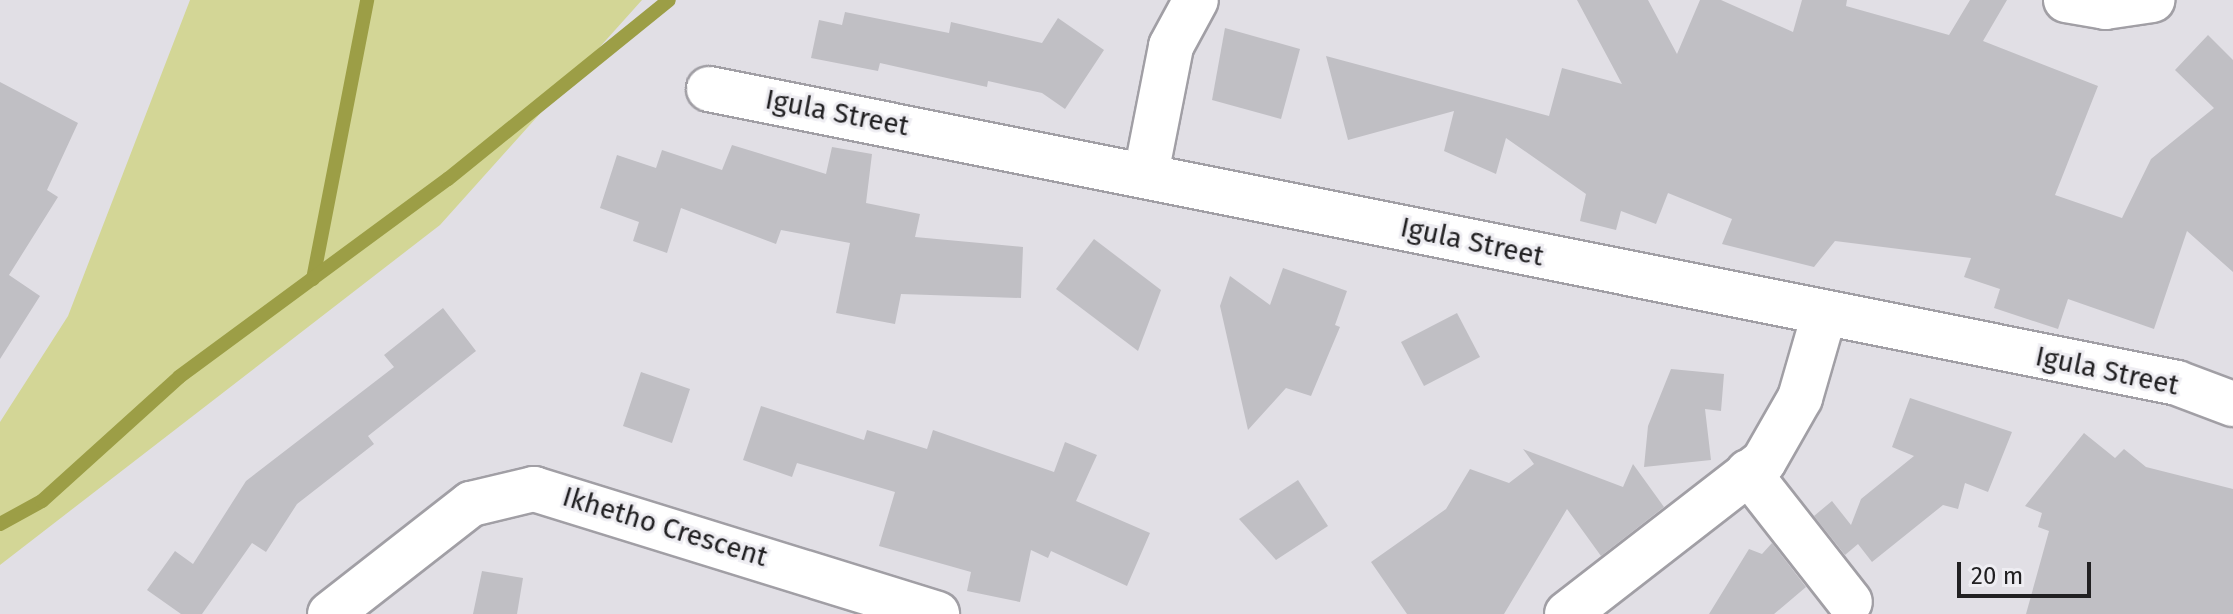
<!DOCTYPE html>
<style>
body{margin:0}
#map{position:relative;width:2233px;height:614px;overflow:hidden;background:#e1dfe5;font-family:"Fira Sans",sans-serif}
div>[style]{position:absolute}
.green>*{inset:0;background:#d3d696}
.stream>*{height:14px;margin:-7px;padding:0 7px;transform-origin:7px;border-radius:7px;background:#9c9e46}
.building>*{inset:0;background:#c0bfc4}
.roads{filter:drop-shadow(2px 0 #a19fa5) drop-shadow(-2px 0 #a19fa5) drop-shadow(0 2px #a19fa5) drop-shadow(0 -2px #a19fa5)}
.minor>*{height:44px;margin:-22px;padding:0 22px;transform-origin:22px;border-radius:22px;background:#fff}
span{translate:-50% -50%;white-space:nowrap;text-align:center;line-height:1.15;-webkit-text-stroke:6px #eeedf2;paint-order:stroke}
.street-label{font-size:28px;color:#212022}
.scale{position:absolute;left:1957px;top:562px;width:134px;height:36px;box-sizing:border-box;border:4px solid #212022;border-top:0;padding-left:10px;font-size:24px;line-height:28px;white-space:nowrap;color:#212022;-webkit-text-stroke:6px #eeedf2;paint-order:stroke}
</style>
<div id="map">
<div class="green">
<i style="clip-path:polygon(190px 0,642px 0,440px 225px,0 565px,0 422px,68px 316px)"></i>
</div>
<div class="stream">
<i style="left:313px;top:279px;width:284px;rotate:-79deg"></i>
<i style="left:0;top:524px;width:48px;rotate:-28.7deg"></i>
<i style="left:42px;top:501px;width:185px;rotate:-42.1deg"></i>
<i style="left:179px;top:377px;width:334px;rotate:-36.4deg"></i>
<i style="left:448px;top:179px;width:284px;rotate:-39deg"></i>
</div>
<div class="building">
<i style="clip-path:polygon(1577px 0,1648px 0,1677px 54px,1700px 0,1721px 0,1793px 32px,1802px 0,1847px 0,1846px 6px,1949px 35px,1970px 0,2007px 0,1983px 41px,2098px 86px,2055px 195px,2122px 218px,2151px 159px,2214px 108px,2175px 70px,2208px 35px,2233px 60px,2233px 272px,2187px 231px,2154px 329px,2068px 299px,2058px 329px,1994px 308px,2000px 289px,1964px 277px,1971px 258px,1835px 241px,1814px 267px,1722px 244px,1732px 219px,1668px 193px,1656px 224px,1621px 211px,1616px 230px,1580px 221px,1586px 194px,1506px 138px,1496px 174px,1444px 151px,1454px 111px,1348px 140px,1326px 56px,1549px 116px,1562px 68px,1622px 84px)"></i>
<i style="clip-path:polygon(845px 12px,949px 33px,951px 22px,1042px 43px,1058px 18px,1104px 50px,1065px 109px,1042px 93px,988px 81px,987px 87px,880px 63px,878px 71px,811px 58px,819px 20px,842px 25px)"></i>
<i style="clip-path:polygon(1225px 28px,1300px 49px,1281px 119px,1212px 100px)"></i>
<i style="clip-path:polygon(0 82px,78px 123px,47px 190px,58px 197px,9px 275px,40px 296px,0 359px)"></i>
<i style="clip-path:polygon(732px 145px,826px 174px,832px 147px,872px 154px,866px 203px,920px 214px,915px 237px,1023px 247px,1021px 298px,901px 294px,895px 324px,836px 313px,850px 243px,781px 230px,776px 244px,681px 208px,667px 253px,633px 241px,639px 222px,600px 208px,617px 155px,656px 168px,662px 150px,722px 170px)"></i>
<i style="clip-path:polygon(1094px 239px,1161px 290px,1138px 351px,1056px 289px)"></i>
<i style="clip-path:polygon(1283px 268px,1347px 291px,1335px 325px,1340px 327px,1311px 396px,1286px 388px,1248px 430px,1220px 306px,1230px 276px,1270px 305px)"></i>
<i style="clip-path:polygon(443px 308px,476px 351px,368px 436px,374px 444px,297px 504px,266px 552px,252px 543px,202px 614px,181px 614px,147px 590px,175px 551px,193px 564px,246px 481px,394px 367px,384px 355px)"></i>
<i style="clip-path:polygon(1457px 313px,1480px 357px,1424px 386px,1401px 342px)"></i>
<i style="clip-path:polygon(1671px 369px,1724px 374px,1721px 411px,1705px 409px,1711px 460px,1644px 467px,1648px 426px)"></i>
<i style="clip-path:polygon(641px 372px,690px 389px,672px 443px,623px 426px)"></i>
<i style="clip-path:polygon(1910px 398px,2012px 432px,1988px 492px,1965px 483px,1958px 509px,1943px 505px,1872px 562px,1858px 544px,1845px 555px,1814px 516px,1832px 501px,1851px 525px,1861px 499px,1914px 456px,1892px 447px)"></i>
<i style="clip-path:polygon(761px 406px,864px 440px,867px 430px,927px 449px,933px 430px,1054px 472px,1065px 442px,1097px 455px,1076px 501px,1150px 533px,1127px 586px,1051px 551px,1048px 558px,1031px 550px,1020px 602px,967px 591px,971px 572px,879px 546px,895px 492px,797px 463px,792px 477px,743px 460px)"></i>
<i style="clip-path:polygon(2084px 433px,2115px 458px,2124px 449px,2146px 467px,2233px 489px,2233px 614px,2026px 614px,2049px 531px,2038px 527px,2042px 513px,2025px 506px)"></i>
<i style="clip-path:polygon(1523px 449px,1623px 487px,1633px 464px,1664px 507px,1601px 556px,1567px 509px,1504px 614px,1407px 614px,1371px 562px,1446px 509px,1470px 469px,1509px 483px,1534px 464px)"></i>
<i style="clip-path:polygon(1298px 480px,1328px 526px,1276px 560px,1239px 519px)"></i>
<i style="clip-path:polygon(1772px 543px,1806px 587px,1774px 614px,1709px 614px,1749px 549px,1762px 554px)"></i>
<i style="clip-path:polygon(482px 571px,523px 578px,517px 614px,473px 614px)"></i>
</div>
<div class="roads">
<div class="minor">
<i style="left:2066px;top:0;width:40px;rotate:10deg"></i>
<i style="left:2105px;top:7px;width:48px;rotate:-8.5deg"></i>
<i style="left:709px;top:89px;width:1497px;rotate:11.32deg"></i>
<i style="left:2177px;top:383px;width:60px;rotate:20.6deg"></i>
<i style="left:1146px;top:174px;width:130px;rotate:-78.9deg"></i>
<i style="left:1171px;top:46px;width:52px;rotate:-61.5deg"></i>
<i style="left:1748px;top:472px;width:165px;rotate:51.9deg"></i>
<i style="left:330px;top:614px;width:179px;rotate:-38deg"></i>
<i style="left:471px;top:504px;width:65px;rotate:-13.4deg"></i>
<i style="left:534px;top:489px;width:422px;rotate:17.2deg"></i>
<i style="left:1567px;top:614px;width:249px;rotate:-37.8deg"></i>
<i style="left:1764px;top:461px;width:73px;rotate:-60.3deg"></i>
<i style="left:1800px;top:398px;width:86px;rotate:-73.9deg"></i>
</div>
</div>
<div class="street-label">
<span style="left:837px;top:113px;rotate:11deg">Igula Street</span>
<span style="left:1472px;top:242px;rotate:12deg">Igula Street</span>
<span style="left:2107px;top:371px;rotate:12deg">Igula Street</span>
<span style="left:665px;top:527px;rotate:17deg">Ikhetho Crescent</span>
</div>
<div class="scale">20 m</div>
</div>
